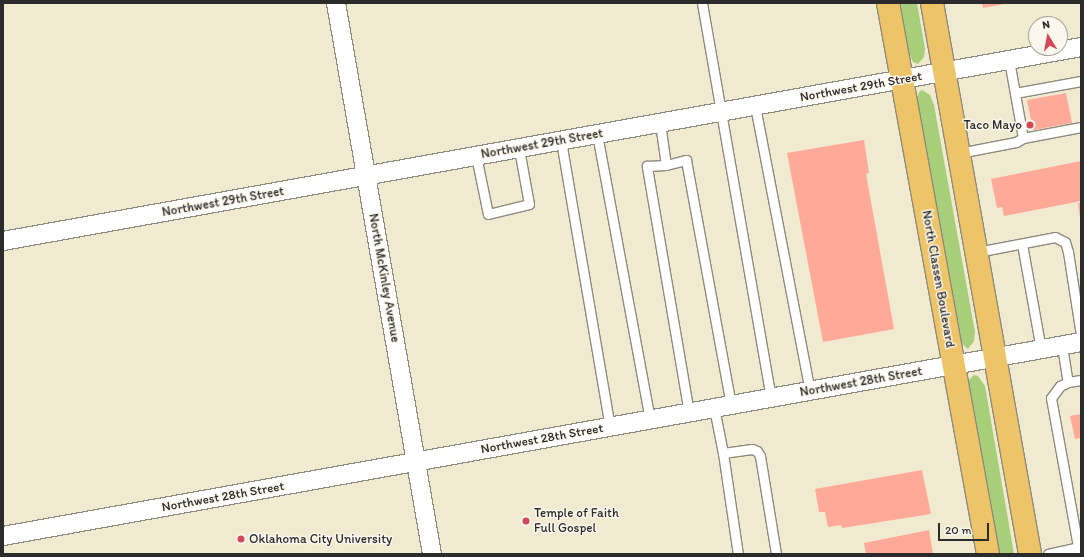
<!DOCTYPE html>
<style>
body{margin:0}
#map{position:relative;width:1084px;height:557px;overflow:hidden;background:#f0ead1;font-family:Itim,sans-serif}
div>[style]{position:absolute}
.green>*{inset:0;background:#a7ce79}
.building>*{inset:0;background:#ffa998}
.roads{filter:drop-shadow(1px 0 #8e8a7e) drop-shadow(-1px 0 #8e8a7e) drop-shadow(0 1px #8e8a7e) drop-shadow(0 -1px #8e8a7e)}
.lane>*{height:9px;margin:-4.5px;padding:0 4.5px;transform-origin:4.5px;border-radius:4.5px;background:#fff}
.street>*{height:18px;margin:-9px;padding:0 9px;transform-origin:9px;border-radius:9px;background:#fff}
.primary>*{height:22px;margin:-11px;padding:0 11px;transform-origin:11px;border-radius:11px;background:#eec469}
.dots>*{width:11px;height:11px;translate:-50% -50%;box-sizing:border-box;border:2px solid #fbf7ec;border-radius:50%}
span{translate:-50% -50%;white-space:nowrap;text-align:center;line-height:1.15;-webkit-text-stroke:3px #fbf7ec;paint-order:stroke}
.street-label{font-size:13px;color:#2b2b2b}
.poi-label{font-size:13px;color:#2b2b2b}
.right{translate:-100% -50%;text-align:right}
.left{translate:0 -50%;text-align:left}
.frame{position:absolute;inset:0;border:4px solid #2b2b2b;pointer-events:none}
.north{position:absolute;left:1028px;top:16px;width:40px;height:40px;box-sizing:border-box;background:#fbf7ec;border:1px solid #a8a59f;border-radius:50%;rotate:350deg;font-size:11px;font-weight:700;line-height:16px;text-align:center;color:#2b2b2b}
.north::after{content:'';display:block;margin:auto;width:14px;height:18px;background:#d1495b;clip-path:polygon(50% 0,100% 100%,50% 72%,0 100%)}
.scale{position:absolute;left:938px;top:523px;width:51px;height:18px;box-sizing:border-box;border:2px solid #2b2b2b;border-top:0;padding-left:5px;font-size:12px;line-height:14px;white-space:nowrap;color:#2b2b2b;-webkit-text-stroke:3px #fbf7ec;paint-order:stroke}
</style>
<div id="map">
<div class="green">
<i style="clip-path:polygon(899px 3px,917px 3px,925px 49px,924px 57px,918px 64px,913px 62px,908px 51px)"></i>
<i style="clip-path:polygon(922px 90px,930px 95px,934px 105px,975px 332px,974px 341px,968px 349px,960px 342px,916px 102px,919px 92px)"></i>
<i style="clip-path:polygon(974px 375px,978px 376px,985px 386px,1014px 554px,997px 554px,968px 387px,968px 381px)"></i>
</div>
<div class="building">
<i style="clip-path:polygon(982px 3px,1004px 3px,1004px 4px,983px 8px)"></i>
<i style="clip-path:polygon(1066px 93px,1072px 123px,1033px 130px,1027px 100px)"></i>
<i style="clip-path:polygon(864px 140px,869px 173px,866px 174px,894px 329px,823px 342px,787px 153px)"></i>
<i style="clip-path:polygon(1081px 161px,1081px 201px,1004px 216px,1002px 207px,997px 208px,991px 179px)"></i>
<i style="clip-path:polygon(1078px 203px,1081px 203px,1081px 217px,1080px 217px)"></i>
<i style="clip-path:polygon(1081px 414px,1081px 438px,1075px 439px,1070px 416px)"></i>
<i style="clip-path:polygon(922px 470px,931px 514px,842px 528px,841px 525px,828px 527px,825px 512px,819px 512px,815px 489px)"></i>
<i style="clip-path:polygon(929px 530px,933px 554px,866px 554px,864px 543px)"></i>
</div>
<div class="roads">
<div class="lane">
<i style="left:702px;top:3px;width:401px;rotate:80.1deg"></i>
<i style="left:1015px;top:93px;width:67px;rotate:-10.3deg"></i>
<i style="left:755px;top:106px;width:290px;rotate:79.1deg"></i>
<i style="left:660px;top:123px;width:42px;rotate:81.9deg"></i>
<i style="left:597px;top:134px;width:291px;rotate:79.5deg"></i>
<i style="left:1023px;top:138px;width:59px;rotate:-10.7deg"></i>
<i style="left:561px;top:141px;width:290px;rotate:80.3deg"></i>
<i style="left:959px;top:153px;width:58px;rotate:-10.9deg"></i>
<i style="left:1016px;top:142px;width:8px;rotate:-30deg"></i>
<i style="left:1023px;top:138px;width:79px;rotate:-100.2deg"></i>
<i style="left:476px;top:156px;width:59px;rotate:78.3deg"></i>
<i style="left:488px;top:214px;width:42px;rotate:-13.7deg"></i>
<i style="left:529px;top:204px;width:56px;rotate:-100.3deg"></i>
<i style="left:1022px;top:244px;width:108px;rotate:79.8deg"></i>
<i style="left:977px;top:252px;width:79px;rotate:-10.9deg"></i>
<i style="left:1055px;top:237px;width:11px;rotate:27deg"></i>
<i style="left:1065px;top:242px;width:10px;rotate:73deg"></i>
<i style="left:1068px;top:252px;width:84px;rotate:81.1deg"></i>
<i style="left:1062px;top:346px;width:36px;rotate:81deg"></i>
<i style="left:1068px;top:382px;width:9px;rotate:153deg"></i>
<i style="left:1060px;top:386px;width:15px;rotate:127deg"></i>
<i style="left:1051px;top:398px;width:151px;rotate:79.7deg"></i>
<i style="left:1068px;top:382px;width:13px;rotate:-9deg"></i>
<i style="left:714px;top:408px;width:46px;rotate:78.7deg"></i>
<i style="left:723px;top:453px;width:29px;rotate:-8deg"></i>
<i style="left:752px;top:449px;width:5px;rotate:22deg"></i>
<i style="left:757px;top:451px;width:6px;rotate:59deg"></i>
<i style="left:760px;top:456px;width:99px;rotate:80.7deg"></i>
<i style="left:689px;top:413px;width:251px;rotate:-99.7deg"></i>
<i style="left:647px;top:166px;width:19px;rotate:-3deg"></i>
<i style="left:666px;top:165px;width:21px;rotate:-14deg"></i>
<i style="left:686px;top:160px;width:249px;rotate:79.6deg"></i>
<i style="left:723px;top:453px;width:102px;rotate:81.6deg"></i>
<i style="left:1048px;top:554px;width:31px;rotate:-13deg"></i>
<i style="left:1078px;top:547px;width:6px;rotate:59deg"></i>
</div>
<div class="street">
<i style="left:336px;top:3px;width:559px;rotate:80.12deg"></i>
<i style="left:3px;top:241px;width:1095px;rotate:-10.2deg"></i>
<i style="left:3px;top:536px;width:1095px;rotate:-10.2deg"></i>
</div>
<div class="primary">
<i style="left:888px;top:3px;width:560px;rotate:79.71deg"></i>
<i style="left:932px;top:3px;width:560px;rotate:79.91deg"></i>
</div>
</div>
<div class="dots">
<i style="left:1030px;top:125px;background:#d1495b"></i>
<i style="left:526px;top:521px;background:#d1495b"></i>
<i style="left:241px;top:539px;background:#d1495b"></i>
</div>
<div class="street-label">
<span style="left:861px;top:87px;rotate:-10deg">Northwest 29th Street</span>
<span style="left:542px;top:144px;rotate:-10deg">Northwest 29th Street</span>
<span style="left:223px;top:202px;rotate:-10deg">Northwest 29th Street</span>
<span style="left:384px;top:278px;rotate:80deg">North McKinley Avenue</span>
<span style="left:938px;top:279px;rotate:80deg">North Classen Boulevard</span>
<span style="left:861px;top:382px;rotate:-10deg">Northwest 28th Street</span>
<span style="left:542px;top:439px;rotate:-10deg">Northwest 28th Street</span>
<span style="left:223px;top:497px;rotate:-10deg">Northwest 28th Street</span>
</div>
<div class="poi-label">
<span class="right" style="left:1022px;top:125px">Taco Mayo</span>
<span class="left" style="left:534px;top:521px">Temple of Faith<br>Full Gospel</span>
<span class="left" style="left:249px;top:539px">Oklahoma City University</span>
</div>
<div class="frame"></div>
<div class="north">N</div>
<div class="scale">20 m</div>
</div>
